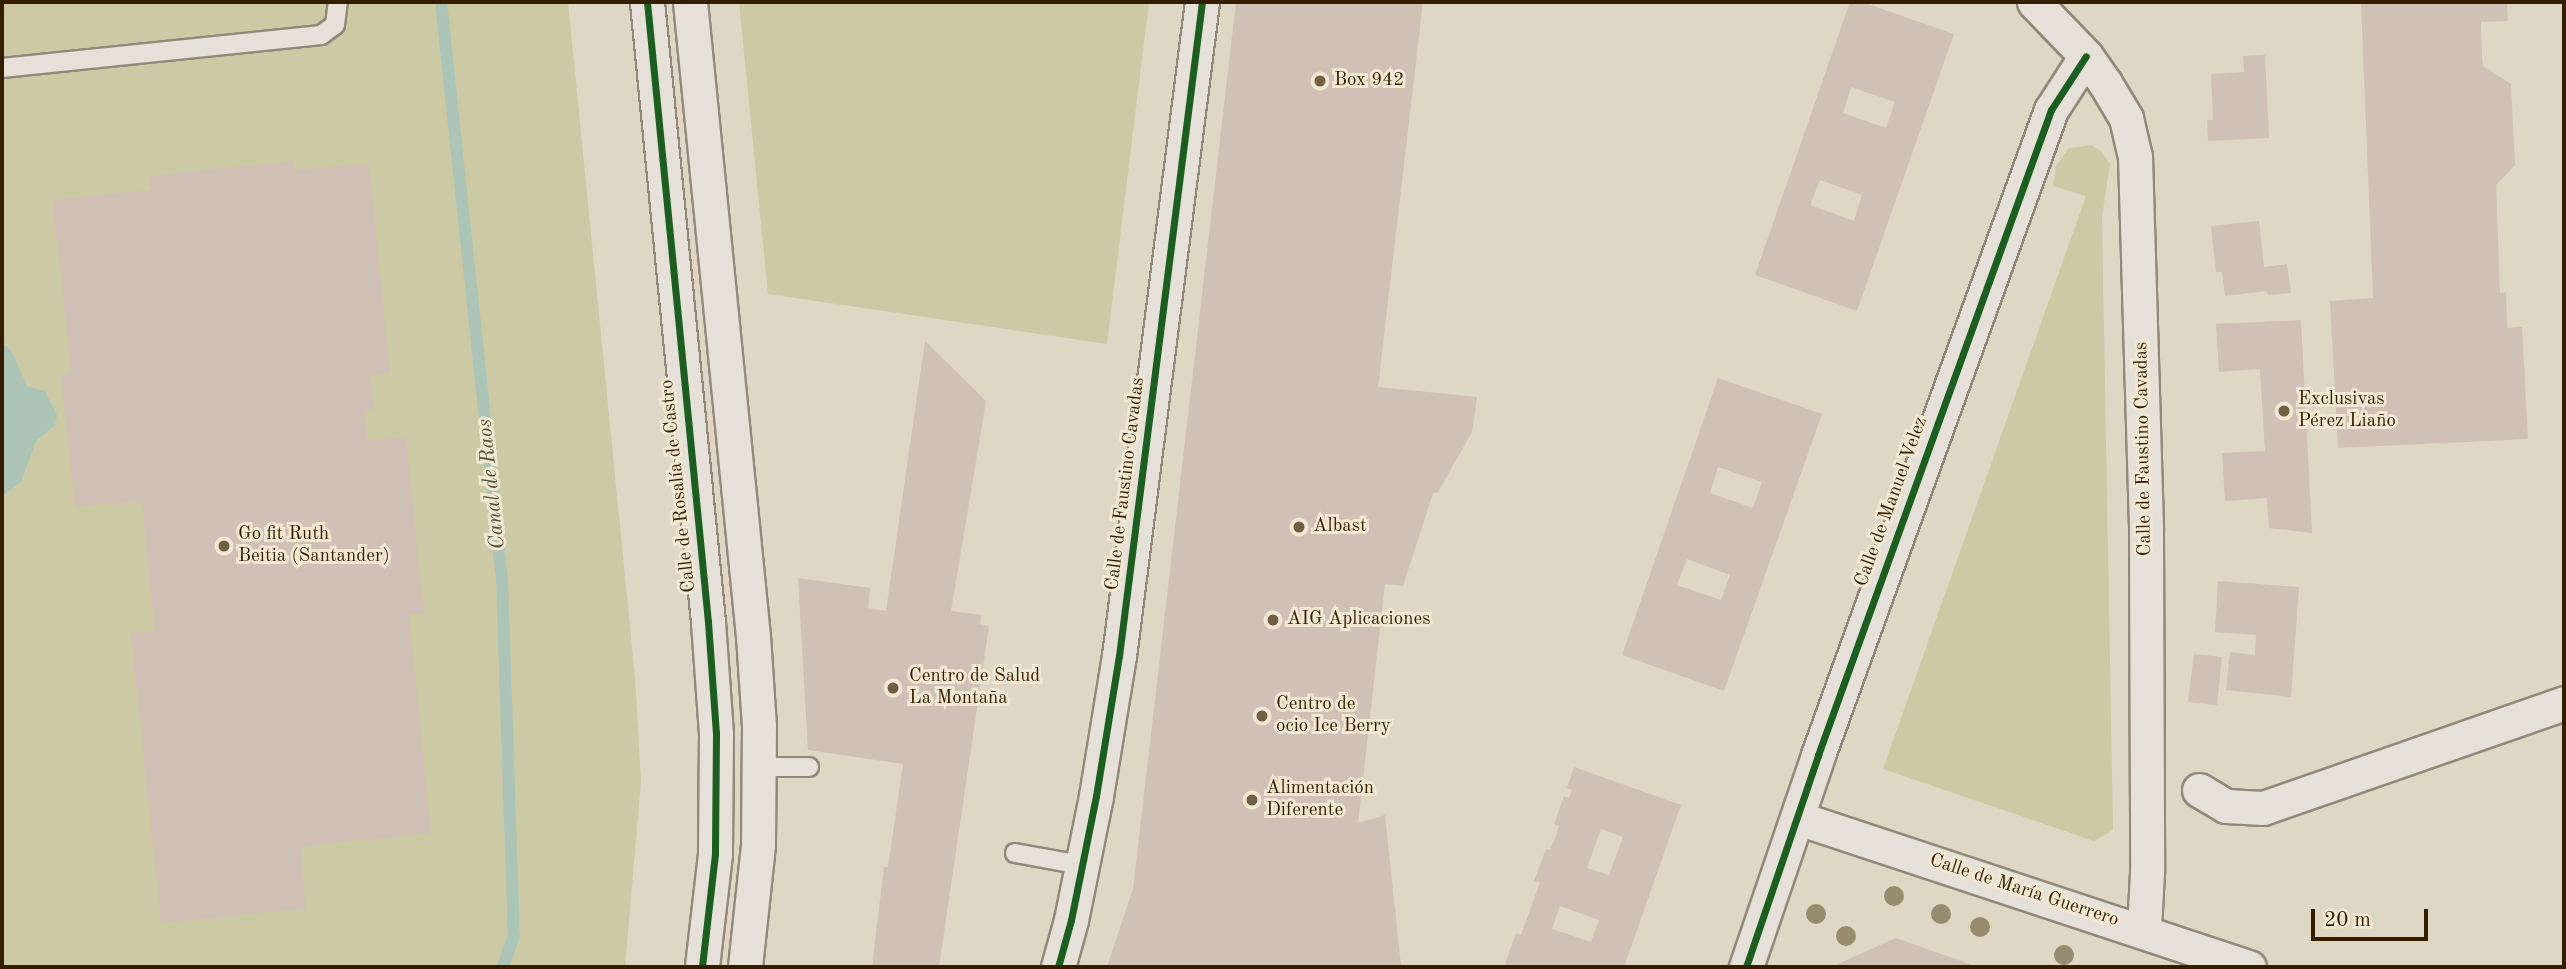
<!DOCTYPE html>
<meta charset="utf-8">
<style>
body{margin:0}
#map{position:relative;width:2566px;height:969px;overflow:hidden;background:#ded7c4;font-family:"Old Standard TT",serif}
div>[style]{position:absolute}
.green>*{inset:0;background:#cbcaa5}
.water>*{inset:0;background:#acc4b5}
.stream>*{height:12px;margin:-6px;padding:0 6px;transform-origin:6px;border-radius:6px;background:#acc4b5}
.building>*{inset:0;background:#cfc1b5}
.roads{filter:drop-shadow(2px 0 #90897b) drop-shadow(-2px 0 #90897b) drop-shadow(0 2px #90897b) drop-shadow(0 -2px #90897b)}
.service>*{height:18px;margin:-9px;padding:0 9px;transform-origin:9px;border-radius:9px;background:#e5e1d8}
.minor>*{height:33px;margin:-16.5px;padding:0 16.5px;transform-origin:16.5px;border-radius:16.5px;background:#e5e1d8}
.cycleway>*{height:7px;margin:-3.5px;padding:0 3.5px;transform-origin:3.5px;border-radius:3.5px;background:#1b5e20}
.trees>*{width:20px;height:20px;margin:-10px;border-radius:50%;background:#978c6f}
.dots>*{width:19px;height:19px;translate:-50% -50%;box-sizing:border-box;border:4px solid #f0e8d2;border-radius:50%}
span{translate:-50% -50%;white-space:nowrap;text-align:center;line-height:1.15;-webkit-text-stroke:6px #f0e8d2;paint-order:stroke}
.poi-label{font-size:19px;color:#351e00}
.left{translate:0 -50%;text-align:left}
.street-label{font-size:19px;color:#351e00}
.water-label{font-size:21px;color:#524d35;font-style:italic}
.frame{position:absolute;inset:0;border:4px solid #351e00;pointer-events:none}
.scale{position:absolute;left:2311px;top:909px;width:117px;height:32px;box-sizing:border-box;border:4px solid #351e00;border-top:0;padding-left:9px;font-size:21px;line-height:24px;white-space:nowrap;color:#351e00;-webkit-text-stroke:5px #f0e8d2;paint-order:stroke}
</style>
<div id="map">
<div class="green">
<i style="clip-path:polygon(2px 2px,568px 2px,635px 677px,641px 782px,625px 967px,2px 967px)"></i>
<i style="clip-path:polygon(739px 2px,1149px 2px,1107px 344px,768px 294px)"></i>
<i style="clip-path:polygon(2091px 145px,2101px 151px,2110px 164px,2102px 217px,2113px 830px,2094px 841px,1883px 769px,2086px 196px,2053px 186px,2056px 166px,2069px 148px)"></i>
</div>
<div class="water">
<i style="clip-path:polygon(2px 345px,7px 346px,13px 354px,27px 386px,45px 391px,57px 415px,55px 425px,36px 441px,21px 482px,2px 496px)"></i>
</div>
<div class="stream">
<i style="left:441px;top:2px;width:580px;rotate:83.97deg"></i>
<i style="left:502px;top:579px;width:356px;rotate:88.1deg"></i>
<i style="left:514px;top:935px;width:34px;rotate:109deg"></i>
</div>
<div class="building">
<i style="clip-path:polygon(1236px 2px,1423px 2px,1378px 387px,1477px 397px,1472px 432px,1438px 492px,1433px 493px,1403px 586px,1385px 584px,1358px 823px,1385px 815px,1401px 966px,1398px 967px,1107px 967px,1133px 889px)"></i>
<i style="clip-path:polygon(evenodd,1850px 2px,1862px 2px,1954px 34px,1857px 311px,1755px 275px,1850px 2px,1851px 87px,1895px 102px,1886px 128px,1843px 113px,1851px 87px,1850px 2px,1820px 180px,1862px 195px,1854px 221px,1810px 205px,1820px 180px)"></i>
<i style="clip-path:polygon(2361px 2px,2507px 2px,2508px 21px,2481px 22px,2482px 57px,2483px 66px,2511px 84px,2515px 165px,2496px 185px,2500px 293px,2506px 292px,2507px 328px,2522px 327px,2528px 439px,2338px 448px,2330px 301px,2373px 298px)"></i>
<i style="clip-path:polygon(2265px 55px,2269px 138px,2208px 141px,2207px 120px,2213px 120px,2211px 74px,2244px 72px,2243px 56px)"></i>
<i style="clip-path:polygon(294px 161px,294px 171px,369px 163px,390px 373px,370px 375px,374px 410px,364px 410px,367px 441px,406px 437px,424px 613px,409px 614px,431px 833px,300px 846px,306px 908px,161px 923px,131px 633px,155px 631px,142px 500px,75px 507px,61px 374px,71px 373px,53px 200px,151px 190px,149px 176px)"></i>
<i style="clip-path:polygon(2259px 221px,2264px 267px,2287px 264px,2291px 293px,2268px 295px,2267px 291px,2225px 296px,2222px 272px,2216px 272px,2211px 226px)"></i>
<i style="clip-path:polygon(2301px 320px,2312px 533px,2269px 528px,2267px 498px,2225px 501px,2222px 453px,2265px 451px,2260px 369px,2219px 372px,2216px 324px)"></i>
<i style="clip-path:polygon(925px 341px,986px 401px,951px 611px,981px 615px,980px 624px,989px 626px,939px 967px,872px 967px,884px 867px,888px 867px,903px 764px,808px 750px,798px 578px,870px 588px,868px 608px,886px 611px)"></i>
<i style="clip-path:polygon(evenodd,1718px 378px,1822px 414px,1724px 691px,1622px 655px,1718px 378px,1718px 467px,1762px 482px,1753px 508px,1710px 493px,1718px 467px,1718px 378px,1687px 559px,1730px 575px,1721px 600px,1677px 585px,1687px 559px)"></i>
<i style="clip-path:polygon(2218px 581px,2299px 587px,2291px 697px,2226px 690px,2230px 652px,2255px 655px,2256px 635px,2215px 632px)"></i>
<i style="clip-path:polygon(2194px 654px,2222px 657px,2217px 705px,2188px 702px)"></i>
<i style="clip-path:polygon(evenodd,1574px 767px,1681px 805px,1624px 967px,1509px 967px,1505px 964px,1516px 933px,1521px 935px,1540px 882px,1534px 881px,1546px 849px,1550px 850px,1555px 839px,1559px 826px,1554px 824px,1564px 796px,1569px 798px,1572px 790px,1567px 788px,1574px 767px,1601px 829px,1623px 837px,1609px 875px,1587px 868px,1601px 829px,1574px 767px,1560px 906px,1599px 920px,1591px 942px,1552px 929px,1560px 906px)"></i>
<i style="clip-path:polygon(1896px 938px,1978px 967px,1831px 967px)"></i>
</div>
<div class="roads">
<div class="service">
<i style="left:2px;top:68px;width:321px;rotate:-5.9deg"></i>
<i style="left:321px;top:35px;width:17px;rotate:-36deg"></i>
<i style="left:335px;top:25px;width:23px;rotate:-83deg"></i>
<i style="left:759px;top:767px;width:50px"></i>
<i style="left:1015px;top:853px;width:68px;rotate:10.2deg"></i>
</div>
<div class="minor">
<i style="left:647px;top:2px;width:623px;rotate:84.38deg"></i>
<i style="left:708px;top:622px;width:112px;rotate:85.9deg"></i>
<i style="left:716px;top:734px;width:120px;rotate:90.5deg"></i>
<i style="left:715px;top:854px;width:114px;rotate:96.6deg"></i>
<i style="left:690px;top:2px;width:637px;rotate:84.33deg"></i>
<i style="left:753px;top:636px;width:91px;rotate:86.2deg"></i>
<i style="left:759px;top:727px;width:118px;rotate:90.5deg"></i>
<i style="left:758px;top:845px;width:123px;rotate:96.1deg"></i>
<i style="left:2034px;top:2px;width:75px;rotate:46.1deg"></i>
<i style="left:2086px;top:56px;width:33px;rotate:55deg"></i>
<i style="left:2105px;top:83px;width:41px;rotate:59deg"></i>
<i style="left:2126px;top:118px;width:39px;rotate:77deg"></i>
<i style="left:2135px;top:156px;width:375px;rotate:88.3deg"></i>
<i style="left:2146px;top:531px;width:341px;rotate:89.8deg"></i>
<i style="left:2147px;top:872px;width:58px;rotate:93deg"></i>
<i style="left:2199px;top:790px;width:31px;rotate:31deg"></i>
<i style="left:2226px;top:806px;width:37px;rotate:3deg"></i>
<i style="left:2263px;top:808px;width:319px;rotate:-19.2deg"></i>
<i style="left:1798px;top:818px;width:475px;rotate:18.3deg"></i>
<i style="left:1058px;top:967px;width:49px;rotate:-74.5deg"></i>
<i style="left:1071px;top:920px;width:126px;rotate:-78.6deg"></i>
<i style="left:1096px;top:796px;width:142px;rotate:-80.7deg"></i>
<i style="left:1119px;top:656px;width:659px;rotate:-82.77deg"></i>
<i style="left:1746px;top:967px;width:224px;rotate:-71.2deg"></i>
<i style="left:1818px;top:755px;width:686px;rotate:-70.14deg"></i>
<i style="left:2051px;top:110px;width:64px;rotate:-57.1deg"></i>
</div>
</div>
<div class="cycleway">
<i style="left:647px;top:2px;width:623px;rotate:84.38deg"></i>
<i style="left:708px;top:622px;width:112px;rotate:85.9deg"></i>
<i style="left:716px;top:734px;width:120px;rotate:90.5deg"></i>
<i style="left:715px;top:854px;width:114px;rotate:96.6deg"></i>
<i style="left:1058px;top:967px;width:49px;rotate:-74.5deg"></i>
<i style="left:1071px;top:920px;width:126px;rotate:-78.6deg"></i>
<i style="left:1096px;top:796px;width:142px;rotate:-80.7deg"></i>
<i style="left:1119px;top:656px;width:659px;rotate:-82.77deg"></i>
<i style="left:1746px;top:967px;width:224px;rotate:-71.2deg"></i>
<i style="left:1818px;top:755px;width:686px;rotate:-70.14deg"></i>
<i style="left:2051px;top:110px;width:64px;rotate:-57.1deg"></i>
</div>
<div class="trees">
<i style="left:1894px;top:896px"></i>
<i style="left:1816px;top:914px"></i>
<i style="left:1941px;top:914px"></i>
<i style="left:1980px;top:927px"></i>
<i style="left:1846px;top:936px"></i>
<i style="left:2064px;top:955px"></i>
</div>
<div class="dots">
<i style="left:1320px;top:81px;background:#705f45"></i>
<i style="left:2284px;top:411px;background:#705f45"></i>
<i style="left:1299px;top:527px;background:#705f45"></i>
<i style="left:224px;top:546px;background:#705f45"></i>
<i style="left:1273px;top:620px;background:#705f45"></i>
<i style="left:893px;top:688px;background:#705f45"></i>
<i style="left:1262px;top:716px;background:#705f45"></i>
<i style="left:1252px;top:800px;background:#705f45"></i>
</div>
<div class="poi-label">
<span class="left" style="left:1334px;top:81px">Box 942</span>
<span class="left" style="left:2298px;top:411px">Exclusivas<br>Pérez Liaño</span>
<span class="left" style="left:1313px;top:527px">Albast</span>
<span class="left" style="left:238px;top:546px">Go fit Ruth<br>Beitia (Santander)</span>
<span class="left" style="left:1287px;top:620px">AIG Aplicaciones</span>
<span class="left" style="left:909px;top:688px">Centro de Salud<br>La Montaña</span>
<span class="left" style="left:1276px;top:716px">Centro de<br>ocio Ice Berry</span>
<span class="left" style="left:1266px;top:800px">Alimentación<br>Diferente</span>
</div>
<div class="street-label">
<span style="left:2144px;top:449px;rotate:-91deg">Calle de Faustino Cavadas</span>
<span style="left:1126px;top:484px;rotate:-83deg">Calle de Faustino Cavadas</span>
<span style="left:679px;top:486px;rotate:-96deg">Calle de Rosalía de Castro</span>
<span style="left:1892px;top:502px;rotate:-70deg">Calle de Manuel Velez</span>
<span style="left:2024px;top:891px;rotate:18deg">Calle de María Guerrero</span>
</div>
<div class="water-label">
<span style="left:492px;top:484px;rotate:-96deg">Canal de Raos</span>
</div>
<div class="frame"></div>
<div class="scale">20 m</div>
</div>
